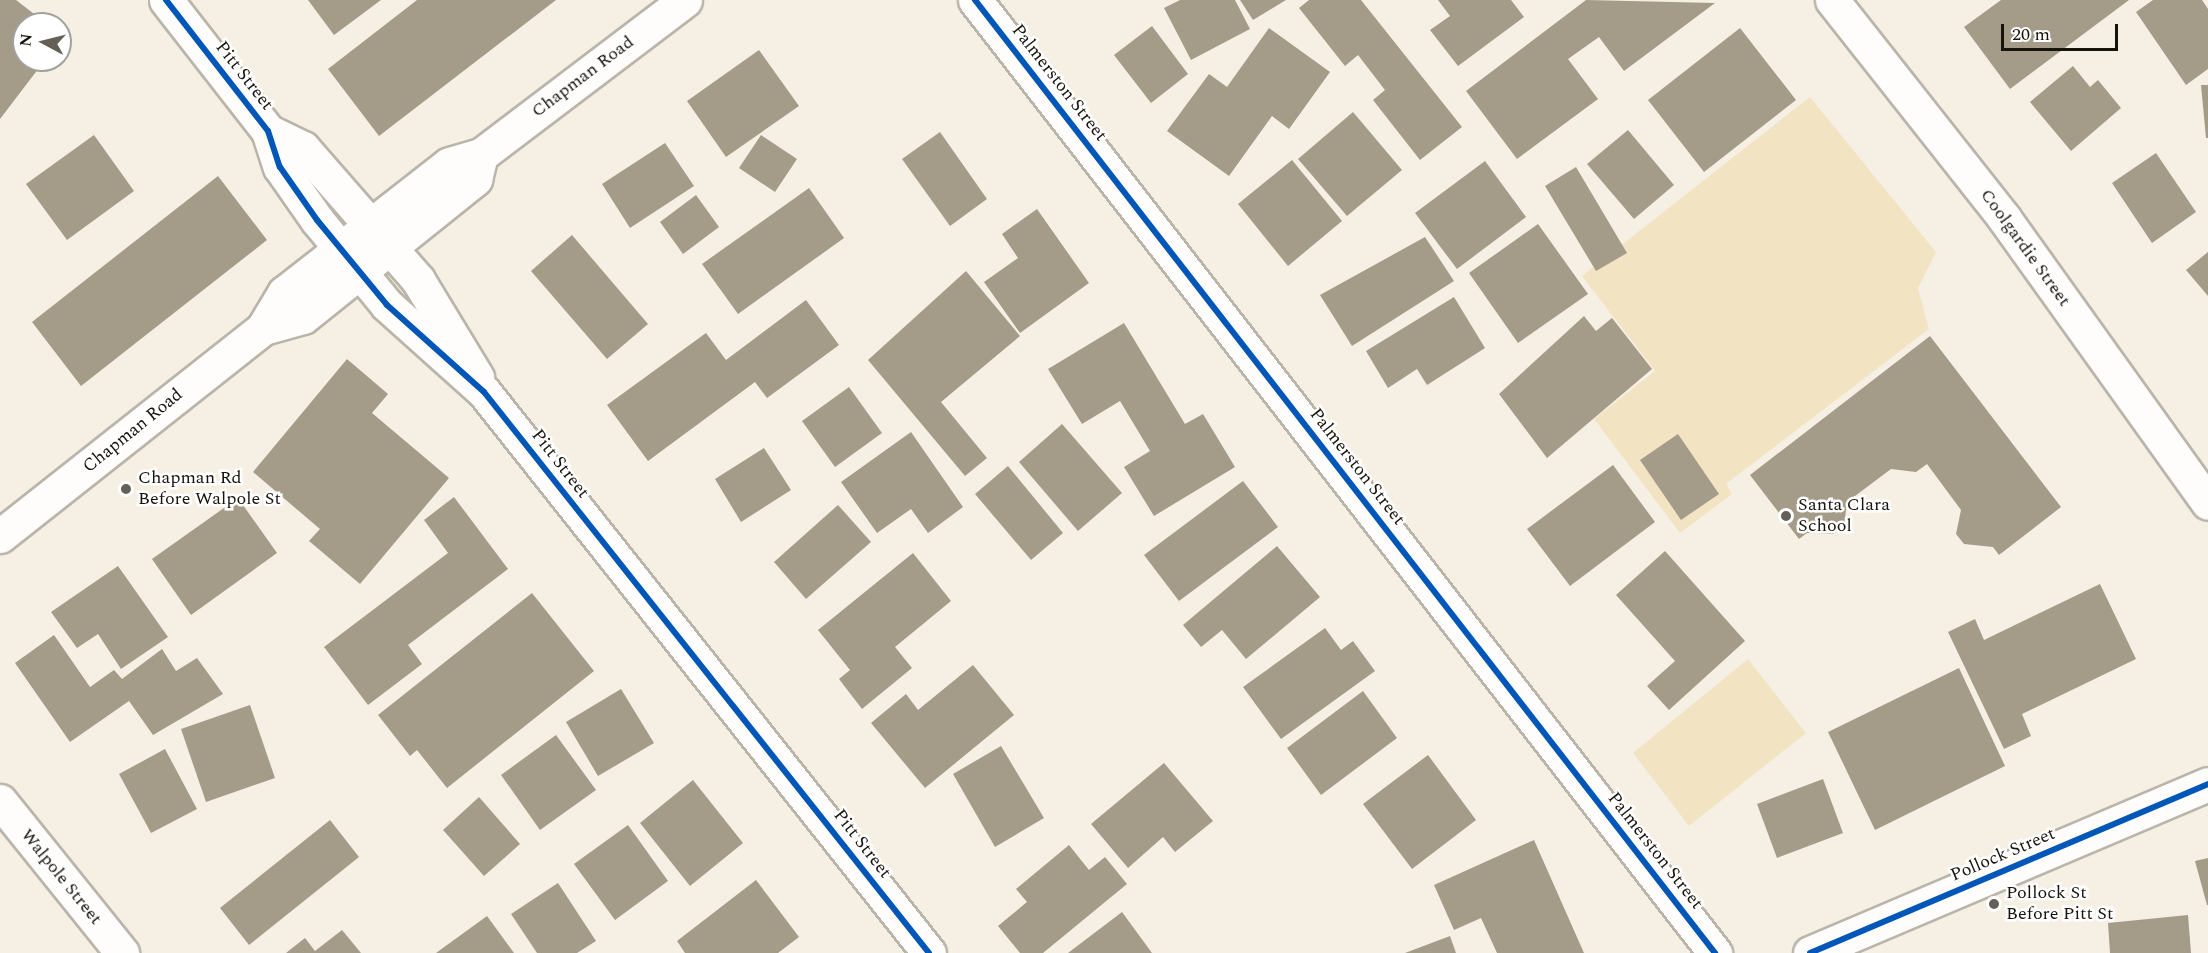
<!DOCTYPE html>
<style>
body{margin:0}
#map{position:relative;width:2208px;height:953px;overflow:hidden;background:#f6f0e4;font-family:Spectral,serif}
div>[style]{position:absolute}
.green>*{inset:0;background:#f2e3c3}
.building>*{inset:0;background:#a49b89}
.roads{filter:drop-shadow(2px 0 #bab5ab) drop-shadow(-2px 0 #bab5ab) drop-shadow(0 2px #bab5ab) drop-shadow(0 -2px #bab5ab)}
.minor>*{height:33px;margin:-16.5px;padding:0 16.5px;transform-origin:16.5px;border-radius:16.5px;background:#fefdfb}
.tertiary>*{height:33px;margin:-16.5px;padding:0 16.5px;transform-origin:16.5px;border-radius:16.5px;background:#fefdfb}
.secondary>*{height:33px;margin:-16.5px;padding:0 16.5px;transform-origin:16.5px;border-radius:16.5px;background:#fefdfb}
.cycleway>*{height:6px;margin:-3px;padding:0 3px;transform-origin:3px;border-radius:3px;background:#0057b8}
.dots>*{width:16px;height:16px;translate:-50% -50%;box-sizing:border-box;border:3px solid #fff;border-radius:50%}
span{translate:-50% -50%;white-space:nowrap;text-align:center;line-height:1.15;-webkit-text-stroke:5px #fff;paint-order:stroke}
.street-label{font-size:18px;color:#16130b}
.poi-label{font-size:18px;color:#16130b}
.left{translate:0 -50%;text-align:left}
.north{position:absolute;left:12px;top:12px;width:60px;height:60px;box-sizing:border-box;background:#fff;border:2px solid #a2a19d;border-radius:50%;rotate:277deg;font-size:16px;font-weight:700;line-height:24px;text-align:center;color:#16130b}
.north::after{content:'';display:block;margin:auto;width:21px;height:27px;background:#646057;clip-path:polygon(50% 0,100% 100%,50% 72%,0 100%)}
.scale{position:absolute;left:2001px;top:24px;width:117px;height:27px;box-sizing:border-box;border:3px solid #16130b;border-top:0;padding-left:8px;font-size:18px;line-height:21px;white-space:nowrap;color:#16130b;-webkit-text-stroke:4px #fff;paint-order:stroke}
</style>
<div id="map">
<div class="green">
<i style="clip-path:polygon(1810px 97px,1936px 252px,1918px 288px,1929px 329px,1726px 484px,1732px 494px,1680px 533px,1594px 419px,1655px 371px,1582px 276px)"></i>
<i style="clip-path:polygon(1748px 659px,1806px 733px,1689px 826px,1633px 753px)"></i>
</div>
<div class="building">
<i style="clip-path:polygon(0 0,16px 0,47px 24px,24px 24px,24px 60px,45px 60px,0 119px)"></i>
<i style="clip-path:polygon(308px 0,381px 0,334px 35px)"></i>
<i style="clip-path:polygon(417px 0,556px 0,379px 136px,328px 69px)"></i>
<i style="clip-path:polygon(1180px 0,1235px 0,1250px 29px,1191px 60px,1164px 8px)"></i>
<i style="clip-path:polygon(1240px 0,1286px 0,1253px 20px)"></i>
<i style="clip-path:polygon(1309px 0,1361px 0,1462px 127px,1420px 160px,1373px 100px,1385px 90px,1358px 55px,1345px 66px,1299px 8px)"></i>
<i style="clip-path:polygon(1438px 0,1511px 0,1524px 17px,1458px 66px,1430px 30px,1450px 16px)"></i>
<i style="clip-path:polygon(1586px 0,1715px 3px,1624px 71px,1599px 37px,1568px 59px,1598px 99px,1517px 159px,1466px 91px)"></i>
<i style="clip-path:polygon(2001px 0,2129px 0,2010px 89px,1964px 27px)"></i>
<i style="clip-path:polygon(2153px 0,2202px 0,2208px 9px,2208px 69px,2186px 85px,2136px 12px)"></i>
<i style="clip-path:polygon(1152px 26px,1188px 74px,1151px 103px,1114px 55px)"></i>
<i style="clip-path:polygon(1269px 28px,1330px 72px,1289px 129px,1272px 116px,1229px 176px,1167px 131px,1209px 74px,1227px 87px)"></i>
<i style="clip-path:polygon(1740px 28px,1796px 100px,1704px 172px,1648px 100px)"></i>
<i style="clip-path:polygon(759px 50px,799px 106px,726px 157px,687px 101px)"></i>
<i style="clip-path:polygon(2073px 66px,2090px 87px,2098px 80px,2121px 108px,2071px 151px,2030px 102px)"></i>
<i style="clip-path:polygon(2201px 85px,2208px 85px,2208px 138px,2206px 138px)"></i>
<i style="clip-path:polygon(1353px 112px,1402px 170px,1347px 216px,1298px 159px)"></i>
<i style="clip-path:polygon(1628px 130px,1674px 185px,1634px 219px,1587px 164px)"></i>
<i style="clip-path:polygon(940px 132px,987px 199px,950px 226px,902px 159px)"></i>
<i style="clip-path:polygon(94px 135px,134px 191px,67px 240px,26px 184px)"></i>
<i style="clip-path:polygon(761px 135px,797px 159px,775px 192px,739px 168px)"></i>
<i style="clip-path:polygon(665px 143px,694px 186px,630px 228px,602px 184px)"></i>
<i style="clip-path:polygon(2156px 153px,2196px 212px,2152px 243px,2112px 183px)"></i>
<i style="clip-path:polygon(1292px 160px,1342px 221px,1288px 266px,1238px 204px)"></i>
<i style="clip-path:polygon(1485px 161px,1526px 217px,1457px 269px,1415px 213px)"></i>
<i style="clip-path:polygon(1576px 167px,1627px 253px,1596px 271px,1545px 186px)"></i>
<i style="clip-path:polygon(218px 176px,267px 240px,81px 386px,32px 322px)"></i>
<i style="clip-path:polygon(809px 188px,844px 238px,738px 314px,702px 264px)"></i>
<i style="clip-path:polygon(696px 195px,719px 227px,683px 254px,660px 222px)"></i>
<i style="clip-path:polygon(1037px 209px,1089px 283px,1020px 333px,984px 282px,1018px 258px,1002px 234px)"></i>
<i style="clip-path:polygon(1538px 224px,1588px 294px,1518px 343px,1469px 273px)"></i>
<i style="clip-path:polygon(572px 235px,648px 324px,607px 359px,531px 271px)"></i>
<i style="clip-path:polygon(1425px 237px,1454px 281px,1352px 346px,1320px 295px)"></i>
<i style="clip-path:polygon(2208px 252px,2208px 296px,2186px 270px)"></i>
<i style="clip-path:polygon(966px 271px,1020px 336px,941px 402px,987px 458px,965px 476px,868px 360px)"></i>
<i style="clip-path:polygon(1454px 297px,1485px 348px,1427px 385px,1417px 369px,1388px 388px,1366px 351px)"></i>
<i style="clip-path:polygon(806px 300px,839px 345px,767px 398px,755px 382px,648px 461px,607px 405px,706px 333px,726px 360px)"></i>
<i style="clip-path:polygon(1584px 316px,1596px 331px,1612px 318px,1652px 369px,1547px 458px,1499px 394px)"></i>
<i style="clip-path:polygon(1124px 323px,1185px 424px,1203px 414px,1235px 467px,1154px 516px,1124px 467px,1150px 451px,1120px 401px,1082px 424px,1048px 369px)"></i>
<i style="clip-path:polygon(1930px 336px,2061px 507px,1999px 555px,1993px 547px,1964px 544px,1956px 534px,1961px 510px,1927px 464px,1916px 472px,1891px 469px,1847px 502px,1844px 526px,1833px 534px,1807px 533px,1799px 539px,1750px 475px)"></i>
<i style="clip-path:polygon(347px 359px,388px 394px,372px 413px,449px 478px,360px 584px,309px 541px,320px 529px,253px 472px)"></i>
<i style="clip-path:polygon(849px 387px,882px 433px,835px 467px,802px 421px)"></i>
<i style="clip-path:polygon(1062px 424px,1122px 493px,1078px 531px,1019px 462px)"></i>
<i style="clip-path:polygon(911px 432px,963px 507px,928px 533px,911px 509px,877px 533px,841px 482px)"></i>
<i style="clip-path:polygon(1678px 434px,1719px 494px,1681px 520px,1640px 460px)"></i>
<i style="clip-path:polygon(764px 448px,791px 490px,741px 522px,715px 479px)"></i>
<i style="clip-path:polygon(1613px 465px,1655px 522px,1570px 586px,1527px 529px)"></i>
<i style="clip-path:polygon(1008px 466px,1063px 533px,1031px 560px,975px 494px)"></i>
<i style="clip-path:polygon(1243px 481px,1278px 527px,1179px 601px,1144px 555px)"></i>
<i style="clip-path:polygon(454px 497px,508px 569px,408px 645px,422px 664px,368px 705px,324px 647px,448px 553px,424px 520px)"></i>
<i style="clip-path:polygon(238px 498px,277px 553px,191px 615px,152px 559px)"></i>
<i style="clip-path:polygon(838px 505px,871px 542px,806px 599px,774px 562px)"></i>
<i style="clip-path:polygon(1277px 546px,1320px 597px,1246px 659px,1222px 630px,1201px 647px,1183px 625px)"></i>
<i style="clip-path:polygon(1665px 551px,1745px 641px,1669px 710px,1647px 686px,1675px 661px,1616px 595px)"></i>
<i style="clip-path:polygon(913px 553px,951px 601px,895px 647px,912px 668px,862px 709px,839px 679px,850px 670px,818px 630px)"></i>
<i style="clip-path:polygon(118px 566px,168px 637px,121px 669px,98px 634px,77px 648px,51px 612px)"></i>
<i style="clip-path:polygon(2100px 584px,2136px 659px,2022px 714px,2031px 736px,2004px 749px,1948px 632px,1975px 619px,1984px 640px)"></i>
<i style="clip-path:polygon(532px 593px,594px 671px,447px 788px,417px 750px,410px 756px,378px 715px)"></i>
<i style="clip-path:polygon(1325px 628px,1341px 650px,1353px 641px,1375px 671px,1281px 739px,1243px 687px)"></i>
<i style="clip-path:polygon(54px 635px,90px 687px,114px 670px,122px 679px,162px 649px,176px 671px,197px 658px,223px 694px,153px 735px,129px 701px,70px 742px,15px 663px)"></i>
<i style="clip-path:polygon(973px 665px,1014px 715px,925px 788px,871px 723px,906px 694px,918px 710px)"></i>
<i style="clip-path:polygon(1959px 668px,2005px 766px,1875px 830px,1828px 732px)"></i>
<i style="clip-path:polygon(621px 689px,654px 743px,598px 776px,566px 722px)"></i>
<i style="clip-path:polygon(1363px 691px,1397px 738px,1321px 795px,1287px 748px)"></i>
<i style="clip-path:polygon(250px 705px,275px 778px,206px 802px,181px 729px)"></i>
<i style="clip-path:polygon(556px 735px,596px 790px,540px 830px,501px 775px)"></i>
<i style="clip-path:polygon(1001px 746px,1044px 818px,995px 847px,953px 774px)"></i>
<i style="clip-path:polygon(165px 749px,197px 809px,151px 833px,119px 774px)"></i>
<i style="clip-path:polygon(1428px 755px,1476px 820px,1412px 869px,1363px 804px)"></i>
<i style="clip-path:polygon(1164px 763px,1213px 821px,1175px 852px,1163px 837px,1128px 868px,1091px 824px)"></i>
<i style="clip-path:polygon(1823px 779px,1843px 833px,1777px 858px,1757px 804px)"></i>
<i style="clip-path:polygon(693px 780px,743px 843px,690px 886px,640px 823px)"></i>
<i style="clip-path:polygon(479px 797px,520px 844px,484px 876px,443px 830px)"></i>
<i style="clip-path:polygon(330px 820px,359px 857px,249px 945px,220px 908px)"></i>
<i style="clip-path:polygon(628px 825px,668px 881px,615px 920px,574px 864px)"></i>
<i style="clip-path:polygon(1534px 840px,1584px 953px,1497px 953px,1481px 918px,1454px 930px,1434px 885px)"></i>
<i style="clip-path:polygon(1069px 845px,1089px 870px,1105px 857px,1127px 884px,1043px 953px,1020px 953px,998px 926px,1027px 902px,1016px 889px)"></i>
<i style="clip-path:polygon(2208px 858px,2208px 905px,2207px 905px,2195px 861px)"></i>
<i style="clip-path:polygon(756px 880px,799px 937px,778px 953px,685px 953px,677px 941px)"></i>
<i style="clip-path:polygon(558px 883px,596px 941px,577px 953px,537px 953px,511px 914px)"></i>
<i style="clip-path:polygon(1122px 912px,1152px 953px,1068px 953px)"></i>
<i style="clip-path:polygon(2188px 915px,2191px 953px,2110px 953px,2108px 923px)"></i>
<i style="clip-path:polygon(487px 916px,514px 953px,436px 953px)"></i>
<i style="clip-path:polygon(342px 930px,361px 953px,286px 953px,305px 938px,315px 951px)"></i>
<i style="clip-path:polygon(1450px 936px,1456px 953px,1405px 953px)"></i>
</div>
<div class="roads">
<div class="minor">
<i style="left:166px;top:0;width:166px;rotate:52.1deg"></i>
<i style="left:268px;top:131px;width:38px;rotate:72deg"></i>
<i style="left:280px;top:167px;width:65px;rotate:55.1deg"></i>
<i style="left:317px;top:220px;width:110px;rotate:50.5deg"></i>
<i style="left:387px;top:305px;width:130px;rotate:41.9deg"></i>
<i style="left:484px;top:392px;width:716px;rotate:51.58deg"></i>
<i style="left:975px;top:0;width:1207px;rotate:52.17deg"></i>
<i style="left:1832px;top:0;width:278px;rotate:51.7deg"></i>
<i style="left:2004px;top:218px;width:350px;rotate:54.4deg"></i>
<i style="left:268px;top:131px;width:39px;rotate:26deg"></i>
<i style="left:303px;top:148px;width:175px;rotate:48.9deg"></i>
<i style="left:418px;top:280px;width:114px;rotate:58.7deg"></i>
<i style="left:1810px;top:953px;width:432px;rotate:-23deg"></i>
</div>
<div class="tertiary">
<i style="left:0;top:801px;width:195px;rotate:51.2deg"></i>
</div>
<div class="secondary">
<i style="left:263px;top:328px;width:41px;rotate:-15.4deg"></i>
<i style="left:303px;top:317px;width:221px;rotate:-38.7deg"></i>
<i style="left:475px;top:179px;width:25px;rotate:-76deg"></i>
<i style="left:0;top:536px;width:335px;rotate:-38.3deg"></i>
<i style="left:263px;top:328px;width:41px;rotate:-59deg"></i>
<i style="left:284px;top:293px;width:209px;rotate:-38deg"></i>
<i style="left:449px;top:164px;width:33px;rotate:-16deg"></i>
<i style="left:481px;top:155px;width:256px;rotate:-37.2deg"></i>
</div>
</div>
<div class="cycleway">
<i style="left:166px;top:0;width:166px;rotate:52.1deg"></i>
<i style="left:268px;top:131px;width:38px;rotate:72deg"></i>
<i style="left:280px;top:167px;width:65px;rotate:55.1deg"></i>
<i style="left:317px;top:220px;width:110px;rotate:50.5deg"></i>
<i style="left:387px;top:305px;width:130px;rotate:41.9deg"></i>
<i style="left:484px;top:392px;width:716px;rotate:51.58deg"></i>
<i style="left:975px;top:0;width:1207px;rotate:52.17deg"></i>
<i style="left:1810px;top:953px;width:432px;rotate:-23deg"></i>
</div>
<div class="dots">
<i style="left:126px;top:489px;background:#646057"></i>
<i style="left:1786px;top:516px;background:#646057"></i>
<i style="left:1994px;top:904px;background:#646057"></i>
</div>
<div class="street-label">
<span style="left:244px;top:76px;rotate:52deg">Pitt Street</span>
<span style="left:583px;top:77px;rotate:-37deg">Chapman Road</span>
<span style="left:1059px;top:83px;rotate:52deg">Palmerston Street</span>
<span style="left:2025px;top:248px;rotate:54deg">Coolgardie Street</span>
<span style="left:133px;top:431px;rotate:-39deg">Chapman Road</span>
<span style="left:560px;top:464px;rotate:52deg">Pitt Street</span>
<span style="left:1357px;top:467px;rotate:52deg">Palmerston Street</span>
<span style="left:862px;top:844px;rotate:52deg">Pitt Street</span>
<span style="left:1655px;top:851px;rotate:52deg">Palmerston Street</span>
<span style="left:2003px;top:855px;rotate:-23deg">Pollock Street</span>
<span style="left:61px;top:877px;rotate:51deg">Walpole Street</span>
</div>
<div class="poi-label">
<span class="left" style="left:138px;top:489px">Chapman Rd<br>Before Walpole St</span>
<span class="left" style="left:1798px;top:516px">Santa Clara<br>School</span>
<span class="left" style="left:2006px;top:904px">Pollock St<br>Before Pitt St</span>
</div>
<div class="north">N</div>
<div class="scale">20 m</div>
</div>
